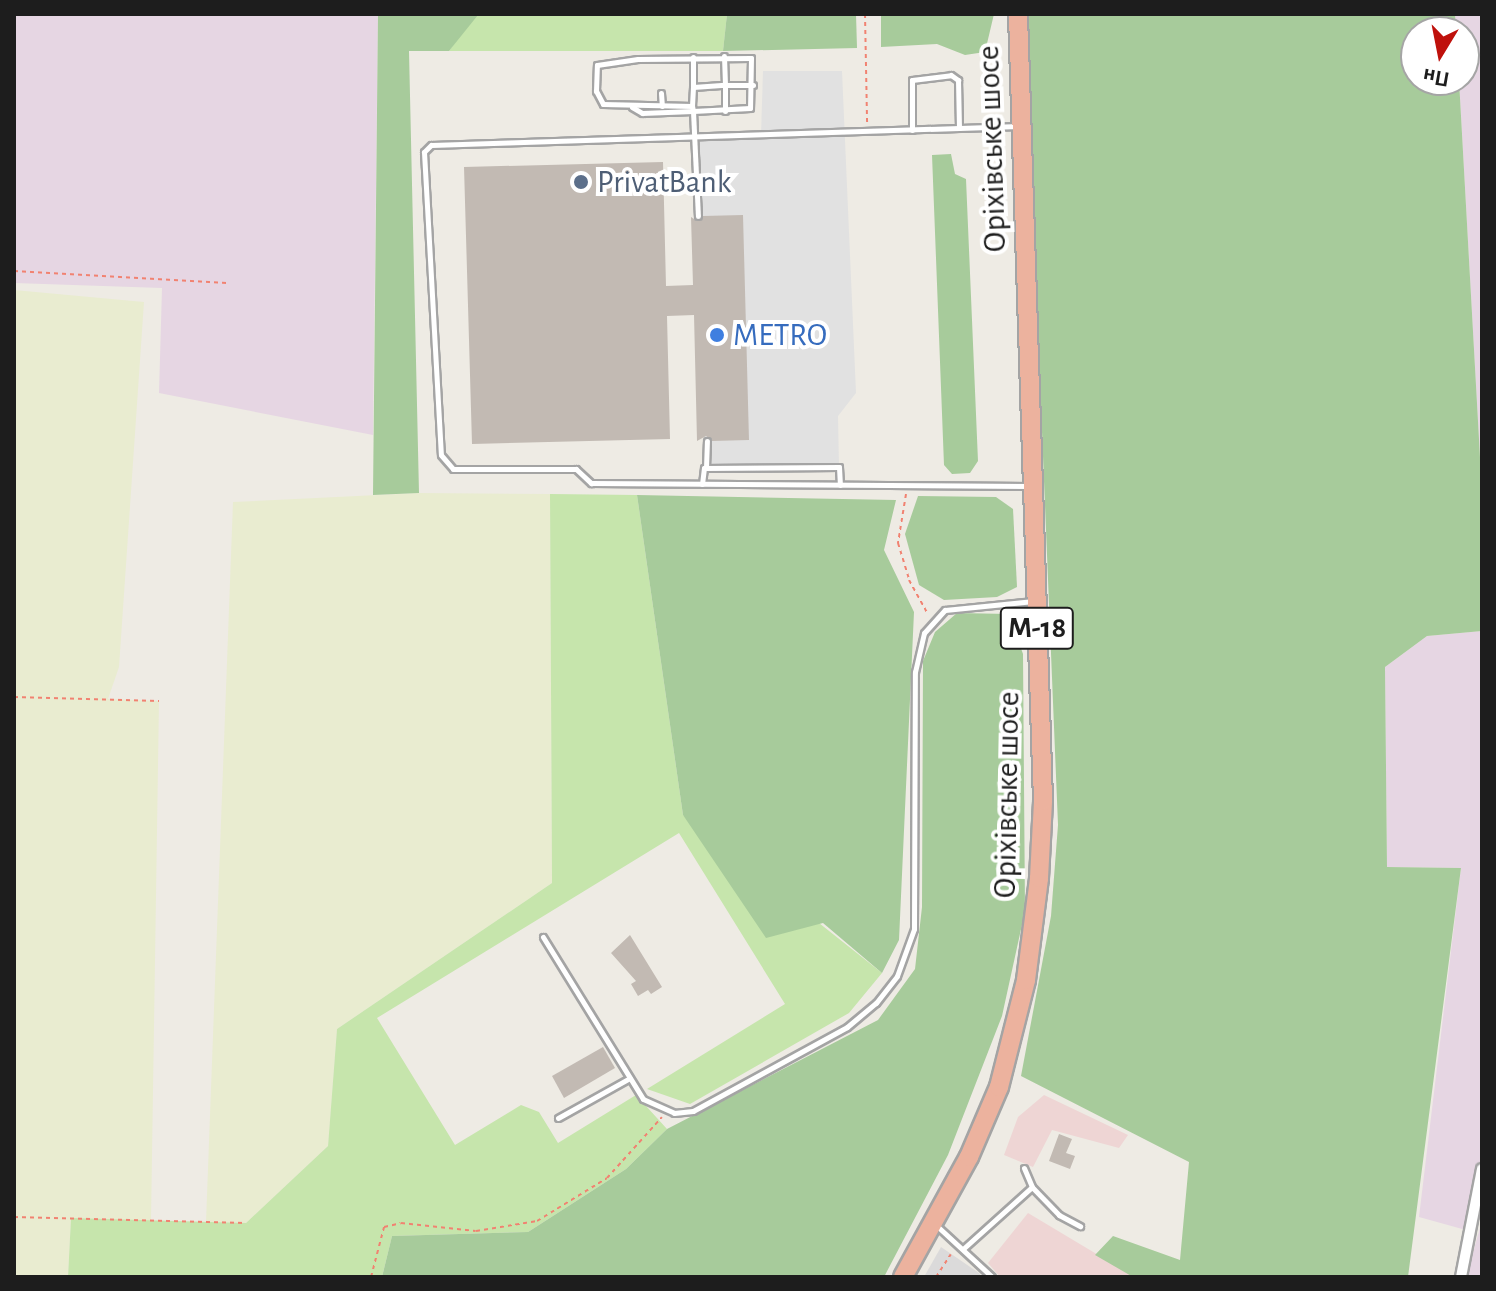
<!DOCTYPE html>
<meta charset="utf-8">
<style>
body{margin:0}
#map{position:relative;width:1496px;height:1291px;overflow:hidden;background:#eeebe4;font-family:"Alegreya Sans",sans-serif}
div>[style]{position:absolute}
.residential>*{inset:0;background:#dbdada}
.commercial>*{inset:0;background:#eed5d4}
.industrial>*{inset:0;background:#e6d6e3}
.farmland>*{inset:0;background:#e9ecd0}
.grass>*{inset:0;background:#c6e5ac}
.forest>*{inset:0;background:#a7cb9b}
.parking>*{inset:0;background:#e1e1e1}
.building>*{inset:0;background:#c2bab3}
.path>*{height:2px;margin-top:-1px;transform-origin:0;background:repeating-linear-gradient(90deg,#f18271 0 4px,transparent 0 8px)}
.roads{filter:drop-shadow(2px 0 #a4a4a4) drop-shadow(-2px 0 #a4a4a4) drop-shadow(0 2px #a4a4a4) drop-shadow(0 -2px #a4a4a4)}
.service>*{height:5px;margin:-2.5px;padding:0 2.5px;transform-origin:2.5px;border-radius:2.5px;background:#fff}
.minor>*{height:10px;margin:-5px;padding:0 5px;transform-origin:5px;border-radius:5px;background:#fff}
.trunk>*{height:18px;margin:-9px;padding:0 9px;transform-origin:9px;border-radius:9px;background:#ecb29e}
.dots>*{width:22px;height:22px;translate:-50% -50%;box-sizing:border-box;border:4px solid #fff;border-radius:50%}
span{translate:-50% -50%;white-space:nowrap;text-align:center;line-height:1.15;-webkit-text-stroke:8px #fff;paint-order:stroke}
.shield-label span{padding:2px 6px;background:#fff;border:2px solid;border-radius:6px;-webkit-text-stroke-width:0}
.shield-label{font-size:30px;color:#1d1d1d;font-weight:700}
.street-label{font-size:32px;color:#1d1d1d}
.service-label{font-size:32px;color:#4e5e75}
.left{translate:0 -50%;text-align:left}
.shop-label{font-size:32px;color:#366cbe}
.frame{position:absolute;inset:0;border:16px solid #1d1d1d;pointer-events:none}
.north{position:absolute;left:1400px;top:16px;width:80px;height:80px;box-sizing:border-box;background:#fff;border:2px solid #a5a5a5;border-radius:50%;rotate:190deg;font-size:22px;font-weight:700;line-height:32px;text-align:center;color:#1d1d1d}
.north::after{content:'';display:block;margin:auto;width:28px;height:36px;background:#bf110c;clip-path:polygon(50% 0,100% 100%,50% 72%,0 100%)}
</style>
<div id="map">
<div class="residential">
<i style="clip-path:polygon(941px 1247px,979px 1273px,982px 1277px,924px 1277px)"></i>
</div>
<div class="commercial">
<i style="clip-path:polygon(1044px 1095px,1128px 1135px,1119px 1148px,1052px 1130px,1033px 1167px,1004px 1155px,1018px 1117px)"></i>
<i style="clip-path:polygon(1028px 1213px,1135px 1277px,1000px 1277px,988px 1263px)"></i>
</div>
<div class="industrial">
<i style="clip-path:polygon(14px 14px,378px 14px,373px 435px,159px 393px,162px 288px,14px 283px)"></i>
<i style="clip-path:polygon(1455px 14px,1482px 14px,1482px 493px,1459px 80px,1464px 80px,1464px 32px,1456px 32px)"></i>
<i style="clip-path:polygon(1482px 631px,1482px 1169px,1473px 1232px,1419px 1217px,1461px 868px,1387px 867px,1385px 667px,1427px 636px)"></i>
<i style="clip-path:polygon(1482px 1221px,1482px 1277px,1466px 1277px)"></i>
</div>
<div class="farmland">
<i style="clip-path:polygon(14px 290px,144px 302px,119px 667px,108px 699px,159px 701px,151px 1221px,71px 1218px,68px 1277px,14px 1277px)"></i>
<i style="clip-path:polygon(419px 493px,550px 494px,552px 883px,337px 1029px,328px 1146px,246px 1223px,206px 1222px,233px 502px)"></i>
</div>
<div class="grass">
<i style="clip-path:polygon(475px 14px,727px 14px,723px 51px,449px 51px)"></i>
<i style="clip-path:polygon(550px 494px,637px 495px,683px 815px,882px 973px,849px 1013px,690px 1104px,647px 1089px,785px 1004px,679px 833px,377px 1018px,455px 1145px,521px 1105px,539px 1112px,558px 1143px,636px 1095px,667px 1129px,626px 1169px,528px 1232px,392px 1236px,382px 1277px,68px 1277px,71px 1218px,246px 1223px,328px 1146px,337px 1029px,552px 883px)"></i>
</div>
<div class="forest">
<i style="clip-path:polygon(378px 14px,478px 15px,449px 51px,409px 51px,419px 493px,373px 495px)"></i>
<i style="clip-path:polygon(727px 14px,856px 14px,857px 48px,723px 51px)"></i>
<i style="clip-path:polygon(881px 14px,994px 14px,985px 52px,965px 55px,937px 44px,881px 47px)"></i>
<i style="clip-path:polygon(1025px 14px,1455px 14px,1456px 32px,1416px 32px,1416px 80px,1459px 80px,1482px 493px,1482px 631px,1427px 636px,1385px 667px,1387px 867px,1461px 868px,1408px 1277px,1133px 1277px,1095px 1255px,1113px 1236px,1180px 1260px,1189px 1162px,1021px 1076px,1051px 916px,1058px 825px)"></i>
<i style="clip-path:polygon(951px 154px,955px 174px,966px 179px,978px 461px,970px 473px,952px 474px,944px 465px,932px 155px)"></i>
<i style="clip-path:polygon(637px 495px,896px 500px,884px 550px,914px 612px,899px 940px,882px 973px,823px 923px,766px 938px,683px 815px)"></i>
<i style="clip-path:polygon(918px 496px,996px 497px,1013px 509px,1017px 587px,997px 597px,944px 600px,919px 585px,905px 534px)"></i>
<i style="clip-path:polygon(957px 613px,1009px 614px,1023px 654px,1025px 911px,1002px 1016px,948px 1155px,884px 1277px,382px 1277px,392px 1236px,528px 1232px,626px 1169px,667px 1129px,878px 1020px,915px 969px,922px 907px,923px 661px,935px 632px)"></i>
</div>
<div class="parking">
<i style="clip-path:polygon(763px 71px,842px 71px,856px 393px,838px 416px,839px 467px,706px 469px,695px 138px,761px 135px)"></i>
</div>
<div class="building">
<i style="clip-path:polygon(663px 162px,666px 286px,693px 285px,691px 217px,697px 221px,703px 216px,743px 215px,749px 440px,712px 441px,706px 436px,697px 441px,694px 315px,667px 316px,670px 439px,472px 444px,464px 167px)"></i>
<i style="clip-path:polygon(630px 935px,662px 987px,651px 994px,648px 990px,638px 996px,631px 984px,636px 981px,611px 953px)"></i>
<i style="clip-path:polygon(603px 1047px,615px 1068px,564px 1098px,552px 1076px)"></i>
<i style="clip-path:polygon(1059px 1134px,1072px 1139px,1066px 1153px,1075px 1156px,1070px 1169px,1049px 1161px)"></i>
</div>
<div class="path">
<i style="left:865px;top:14px;width:108px;rotate:88.9deg"></i>
<i style="left:14px;top:271px;width:213px;rotate:3.2deg"></i>
<i style="left:906px;top:494px;width:50px;rotate:99.3deg"></i>
<i style="left:898px;top:543px;width:39px;rotate:73deg"></i>
<i style="left:909px;top:580px;width:38px;rotate:61deg"></i>
<i style="left:14px;top:697px;width:145px;rotate:1.6deg"></i>
<i style="left:14px;top:1217px;width:232px;rotate:1.5deg"></i>
<i style="left:371px;top:1277px;width:52px;rotate:-75.4deg"></i>
<i style="left:384px;top:1227px;width:17px;rotate:-13deg"></i>
<i style="left:401px;top:1223px;width:75px;rotate:6.1deg"></i>
<i style="left:476px;top:1231px;width:62px;rotate:-9.3deg"></i>
<i style="left:537px;top:1221px;width:82px;rotate:-31.6deg"></i>
<i style="left:607px;top:1178px;width:82px;rotate:-48deg"></i>
<i style="left:936px;top:1277px;width:27px;rotate:-57deg"></i>
</div>
<div class="roads">
<div class="service">
<i style="left:724px;top:56px;width:29px;rotate:88deg"></i>
<i style="left:725px;top:85px;width:28px"></i>
<i style="left:693px;top:57px;width:30px;rotate:90deg"></i>
<i style="left:661px;top:93px;width:13px;rotate:86deg"></i>
<i style="left:692px;top:106px;width:19px;rotate:-87deg"></i>
<i style="left:693px;top:87px;width:32px;rotate:-4deg"></i>
<i style="left:725px;top:85px;width:26px;rotate:90deg"></i>
<i style="left:632px;top:107px;width:12px;rotate:31deg"></i>
<i style="left:642px;top:113px;width:51px;rotate:-2.2deg"></i>
<i style="left:693px;top:111px;width:5px;rotate:-101deg"></i>
<i style="left:692px;top:106px;width:89px;rotate:-178.7deg"></i>
<i style="left:603px;top:104px;width:15px;rotate:-118deg"></i>
<i style="left:596px;top:91px;width:26px;rotate:-88deg"></i>
<i style="left:597px;top:65px;width:41px;rotate:-8.3deg"></i>
<i style="left:638px;top:59px;width:113px;rotate:-0.5deg"></i>
<i style="left:751px;top:58px;width:50px;rotate:91.1deg"></i>
<i style="left:750px;top:108px;width:57px;rotate:177deg"></i>
<i style="left:693px;top:111px;width:105px;rotate:87.3deg"></i>
<i style="left:1019px;top:126px;width:588px;rotate:178.15deg"></i>
<i style="left:431px;top:145px;width:10px;rotate:135deg"></i>
<i style="left:424px;top:152px;width:303px;rotate:86.8deg"></i>
<i style="left:441px;top:455px;width:18px;rotate:49deg"></i>
<i style="left:453px;top:469px;width:123px"></i>
<i style="left:576px;top:469px;width:21px;rotate:43deg"></i>
<i style="left:591px;top:483px;width:437px;rotate:0.4deg"></i>
<i style="left:912px;top:130px;width:50px;rotate:-90deg"></i>
<i style="left:912px;top:80px;width:39px;rotate:-7deg"></i>
<i style="left:951px;top:75px;width:9px;rotate:36deg"></i>
<i style="left:958px;top:80px;width:48px;rotate:88.8deg"></i>
<i style="left:706px;top:468px;width:27px;rotate:-88deg"></i>
<i style="left:702px;top:484px;width:16px;rotate:-83deg"></i>
<i style="left:704px;top:468px;width:135px;rotate:-0.4deg"></i>
<i style="left:839px;top:467px;width:18px;rotate:87deg"></i>
<i style="left:543px;top:937px;width:190px;rotate:58.3deg"></i>
<i style="left:643px;top:1099px;width:34px;rotate:24deg"></i>
<i style="left:674px;top:1113px;width:19px;rotate:-6deg"></i>
<i style="left:693px;top:1111px;width:175px;rotate:-28.6deg"></i>
<i style="left:847px;top:1027px;width:38px;rotate:-40deg"></i>
<i style="left:876px;top:1003px;width:34px;rotate:-52deg"></i>
<i style="left:897px;top:976px;width:50px;rotate:-70.1deg"></i>
<i style="left:914px;top:929px;width:257px;rotate:-89.8deg"></i>
<i style="left:915px;top:672px;width:40px;rotate:-77deg"></i>
<i style="left:924px;top:633px;width:31px;rotate:-48deg"></i>
<i style="left:945px;top:610px;width:89px;rotate:-5.8deg"></i>
<i style="left:558px;top:1118px;width:82px;rotate:-29.1deg"></i>
<i style="left:1024px;top:1168px;width:21px;rotate:67deg"></i>
<i style="left:1032px;top:1187px;width:39px;rotate:46deg"></i>
<i style="left:1059px;top:1215px;width:24px;rotate:28deg"></i>
<i style="left:937px;top:1226px;width:75px;rotate:42.8deg"></i>
<i style="left:964px;top:1248px;width:91px;rotate:-41.9deg"></i>
</div>
<div class="minor">
<i style="left:1461px;top:1277px;width:110px;rotate:-79deg"></i>
</div>
<div class="trunk">
<i style="left:903px;top:1277px;width:137px;rotate:-61.2deg"></i>
<i style="left:969px;top:1157px;width:76px;rotate:-66.8deg"></i>
<i style="left:999px;top:1087px;width:110px;rotate:-75.8deg"></i>
<i style="left:1026px;top:980px;width:103px;rotate:-82.7deg"></i>
<i style="left:1039px;top:878px;width:77px;rotate:-87deg"></i>
<i style="left:1043px;top:801px;width:787px;rotate:-91.82deg"></i>
</div>
</div>
<div class="dots">
<i style="left:581px;top:182px;background:#5c6f8a"></i>
<i style="left:717px;top:335px;background:#3f7fe0"></i>
</div>
<div class="shield-label">
<span style="left:1037px;top:628px">М-18</span>
</div>
<div class="street-label">
<span style="left:992px;top:149px;rotate:-92deg">Оріхівське шосе</span>
<span style="left:1007px;top:795px;rotate:-89deg">Оріхівське шосе</span>
</div>
<div class="service-label">
<span class="left" style="left:597px;top:182px">PrivatBank</span>
</div>
<div class="shop-label">
<span class="left" style="left:733px;top:335px">METRO</span>
</div>
<div class="frame"></div>
<div class="north">Пн</div>
</div>
